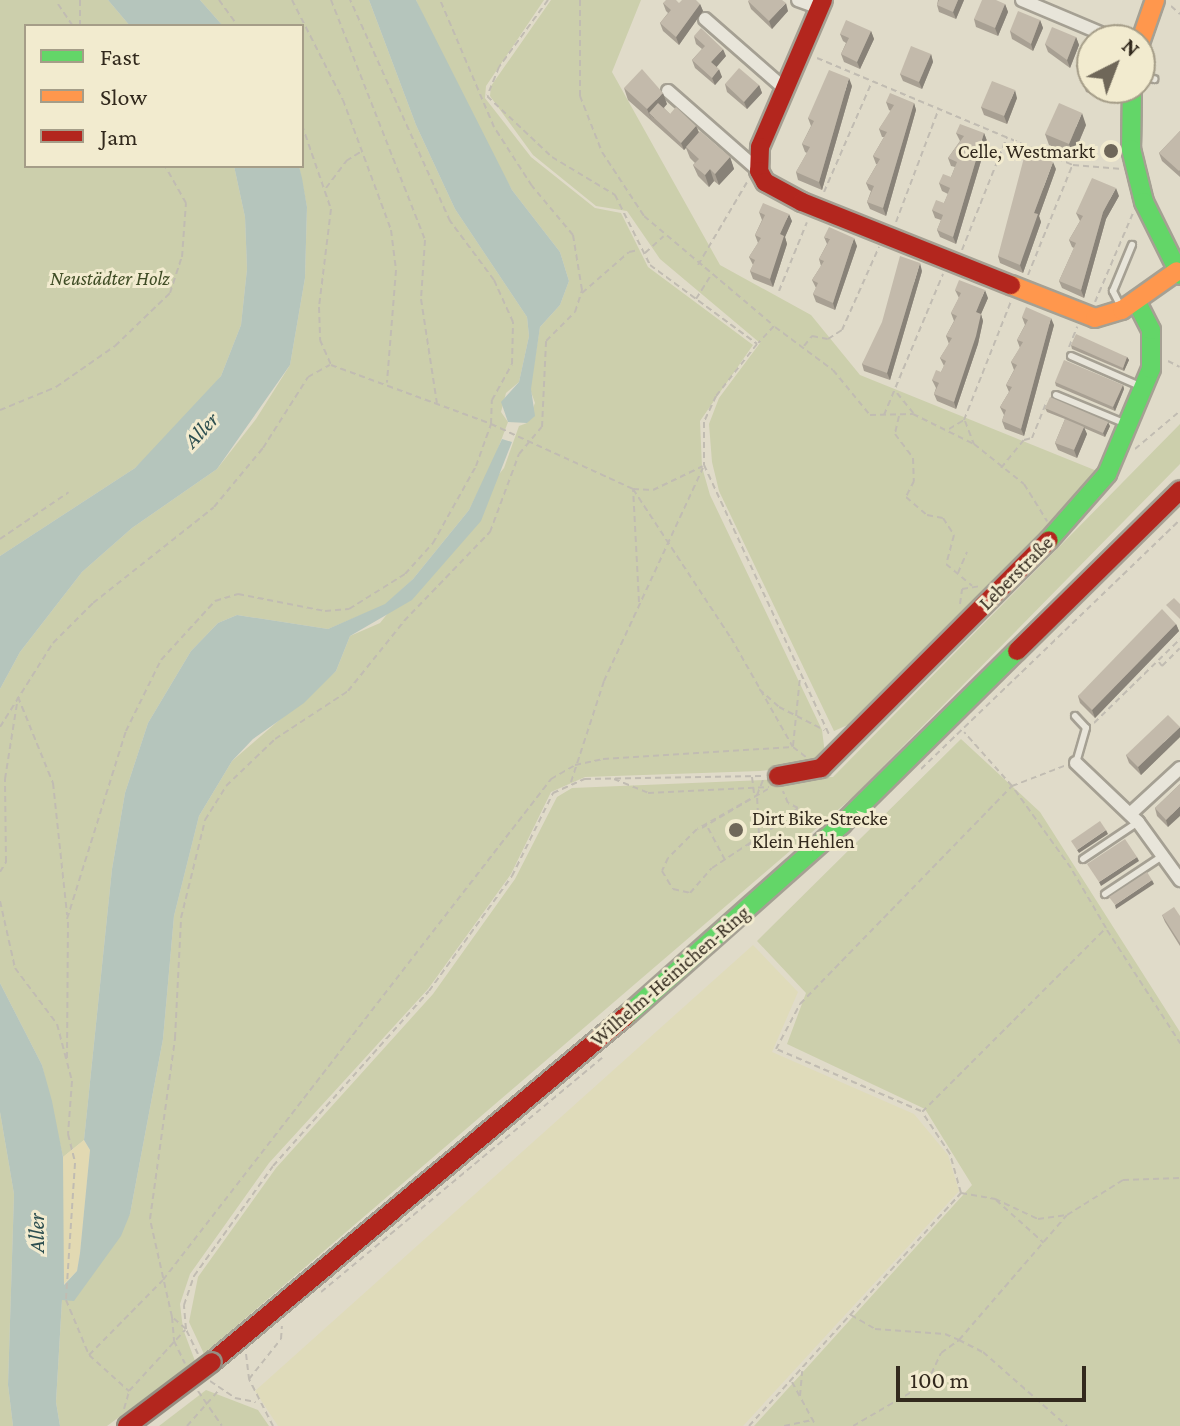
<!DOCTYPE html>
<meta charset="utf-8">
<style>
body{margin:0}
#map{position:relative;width:1180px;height:1426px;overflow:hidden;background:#e0dbc9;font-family:"Crimson Pro",serif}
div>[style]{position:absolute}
.farmland>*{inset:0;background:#dfdbba}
.green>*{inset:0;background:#cccfac}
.sand>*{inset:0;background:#e2d9b2}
.water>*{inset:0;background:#b5c5bc}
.path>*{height:2px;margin-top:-1px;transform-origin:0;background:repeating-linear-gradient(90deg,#c1bcb2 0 6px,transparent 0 10px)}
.roads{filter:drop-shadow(2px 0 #a5a093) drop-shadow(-2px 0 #a5a093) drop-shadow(0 2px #a5a093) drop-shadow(0 -2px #a5a093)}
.lane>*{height:6px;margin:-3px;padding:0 3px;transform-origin:3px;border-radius:3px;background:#e8e5da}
.street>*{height:12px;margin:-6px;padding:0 6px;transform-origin:6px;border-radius:6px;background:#e8e5da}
.fast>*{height:18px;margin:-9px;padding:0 9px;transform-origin:9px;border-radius:9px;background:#63d668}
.slow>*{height:18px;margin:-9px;padding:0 9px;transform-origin:9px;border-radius:9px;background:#ff974d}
.jam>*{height:18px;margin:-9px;padding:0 9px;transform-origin:9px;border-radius:9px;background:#b3261e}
.bridges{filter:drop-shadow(2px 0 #958f83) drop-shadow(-2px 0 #958f83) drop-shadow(0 2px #958f83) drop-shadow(0 -2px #958f83)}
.jam-bridge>*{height:18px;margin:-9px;padding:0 9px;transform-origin:9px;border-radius:9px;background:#b3261e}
.wall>*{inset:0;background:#a8a093}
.shaded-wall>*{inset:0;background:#888278}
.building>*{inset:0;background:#c3baab}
.dots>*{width:22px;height:22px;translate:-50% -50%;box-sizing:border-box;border:4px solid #f2ebcf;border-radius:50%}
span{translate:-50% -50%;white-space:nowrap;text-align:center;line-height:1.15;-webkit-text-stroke:6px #f2ebcf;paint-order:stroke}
.poi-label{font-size:20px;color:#32291d}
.right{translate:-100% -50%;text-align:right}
.left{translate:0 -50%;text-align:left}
.park-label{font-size:20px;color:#3f4c25;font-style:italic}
.street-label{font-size:20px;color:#32291d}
.water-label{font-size:22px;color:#2d4f50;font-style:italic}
.legend{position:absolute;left:24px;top:24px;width:280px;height:144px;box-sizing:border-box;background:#f2ebcf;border:2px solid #a59d88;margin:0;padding:10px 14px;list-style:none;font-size:24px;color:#32291d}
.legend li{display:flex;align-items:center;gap:16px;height:40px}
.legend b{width:40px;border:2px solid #a59d88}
.north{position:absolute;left:1076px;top:24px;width:80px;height:80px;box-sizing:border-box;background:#f2ebcf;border:2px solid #a59d88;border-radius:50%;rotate:42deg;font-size:22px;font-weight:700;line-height:32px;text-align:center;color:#32291d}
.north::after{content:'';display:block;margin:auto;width:28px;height:36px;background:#6f6759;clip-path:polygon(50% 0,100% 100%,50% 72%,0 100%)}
.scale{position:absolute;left:896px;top:1366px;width:190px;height:36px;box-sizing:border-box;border:4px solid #32291d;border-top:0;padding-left:10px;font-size:24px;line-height:28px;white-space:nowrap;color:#32291d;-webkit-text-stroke:6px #f2ebcf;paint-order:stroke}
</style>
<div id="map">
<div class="farmland">
<i style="clip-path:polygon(753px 945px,798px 992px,772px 1052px,914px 1114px,948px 1155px,959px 1191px,743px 1426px,278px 1426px,255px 1391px)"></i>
</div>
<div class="green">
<i style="clip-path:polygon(0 0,108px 0,130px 26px,26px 26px,26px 166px,234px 166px,245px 217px,247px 269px,241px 325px,221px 376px,181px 424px,135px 468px,0 556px)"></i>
<i style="clip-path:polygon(200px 0,369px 0,416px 125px,455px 209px,527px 317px,529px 336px,519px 382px,506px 393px,501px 412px,508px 422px,493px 462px,469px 510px,413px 579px,385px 605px,328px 629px,237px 615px,218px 623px,191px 651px,148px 723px,125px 793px,112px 869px,84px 1140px,63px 1157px,42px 1065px,0 983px,0 689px,20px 652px,82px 572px,132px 528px,217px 469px,256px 419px,290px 365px,305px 278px,307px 207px,299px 166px,302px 26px,223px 26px)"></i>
<i style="clip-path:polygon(416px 0,544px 0,486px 86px,485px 98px,531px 157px,595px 208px,621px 213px,648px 267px,753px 345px,700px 421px,702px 467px,710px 495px,822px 730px,825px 754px,807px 766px,760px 771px,585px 777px,551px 792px,511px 874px,428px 989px,269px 1163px,190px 1274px,180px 1304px,183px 1329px,195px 1361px,107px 1426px,60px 1426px,56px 1402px,62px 1300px,130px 1214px,163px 1039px,174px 916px,199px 816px,232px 761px,336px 671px,350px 636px,380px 623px,504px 468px,519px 426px,527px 423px,535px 403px,530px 389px,540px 327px,560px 305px,569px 281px,560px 252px,512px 190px,459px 95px)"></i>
<i style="clip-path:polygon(551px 0,641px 0,612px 72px,720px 265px,811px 315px,860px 375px,1097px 471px,1071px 504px,859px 720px,834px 731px,719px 491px,712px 462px,709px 424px,719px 398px,760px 343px,660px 259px,627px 211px,596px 206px,533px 155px,490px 96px,491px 86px)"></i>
<i style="clip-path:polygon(1180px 424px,1180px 464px,854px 796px,204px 1354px,189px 1322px,198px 1277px,276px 1168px,433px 994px,515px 879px,557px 797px,572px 788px,833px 777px)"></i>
<i style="clip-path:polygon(961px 739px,1040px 812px,1180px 1032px,1180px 1426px,754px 1426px,972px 1185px,925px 1109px,787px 1044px,806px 993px,757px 941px)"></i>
<i style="clip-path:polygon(0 1112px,14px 1194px,8px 1385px,13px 1426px,0 1426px)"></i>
<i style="clip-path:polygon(206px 1390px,258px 1410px,269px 1426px,159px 1426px)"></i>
</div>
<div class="sand">
<i style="clip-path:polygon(84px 1140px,90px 1150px,80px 1253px,77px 1271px,63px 1285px,63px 1157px)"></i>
</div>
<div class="water">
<i style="clip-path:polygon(108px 0,200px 0,223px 26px,130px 26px)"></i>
<i style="clip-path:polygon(369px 0,416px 0,512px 190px,560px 252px,569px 281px,560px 305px,540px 327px,531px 389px,535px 416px,527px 423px,508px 422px,501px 402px,519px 382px,529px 336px,527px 317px,455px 209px,416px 125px)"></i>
<i style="clip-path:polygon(234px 166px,299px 166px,302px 178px,307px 207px,305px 278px,290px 365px,217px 469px,132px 528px,82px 572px,20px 652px,0 689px,0 556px,135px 468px,221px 376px,241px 325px,247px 269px,245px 217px)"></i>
<i style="clip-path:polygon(502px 439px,512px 442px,481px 521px,412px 600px,350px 636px,336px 671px,304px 703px,253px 739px,232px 761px,199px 816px,174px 916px,163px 1039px,130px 1214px,121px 1236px,74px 1301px,62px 1300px,56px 1402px,60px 1426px,13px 1426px,8px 1385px,14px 1194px,0 1112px,0 983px,42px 1065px,52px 1101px,63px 1157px,64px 1285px,77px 1271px,80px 1253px,90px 1150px,84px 1140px,112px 869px,125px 793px,148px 723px,191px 651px,218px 623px,237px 615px,328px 629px,385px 604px,413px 579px,469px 510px)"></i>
</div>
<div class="path">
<i style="left:219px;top:0;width:32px;rotate:54deg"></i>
<i style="left:292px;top:0;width:112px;rotate:63deg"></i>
<i style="left:343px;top:100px;width:139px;rotate:69.7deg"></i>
<i style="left:391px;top:230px;width:40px;rotate:82.9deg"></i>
<i style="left:396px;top:270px;width:113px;rotate:94.6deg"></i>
<i style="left:331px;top:0;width:258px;rotate:68.6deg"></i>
<i style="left:425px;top:240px;width:59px;rotate:93.9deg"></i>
<i style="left:421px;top:299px;width:105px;rotate:81.3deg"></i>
<i style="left:548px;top:0;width:83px;rotate:126.2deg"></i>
<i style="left:499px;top:67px;width:31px;rotate:112deg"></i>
<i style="left:487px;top:96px;width:89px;rotate:43.2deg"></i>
<i style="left:552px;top:157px;width:74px;rotate:31.1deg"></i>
<i style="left:615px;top:195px;width:78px;rotate:63.4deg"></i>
<i style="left:650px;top:265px;width:133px;rotate:36.4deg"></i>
<i style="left:757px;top:344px;width:66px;rotate:128.3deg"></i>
<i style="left:716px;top:396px;width:29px;rotate:115deg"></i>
<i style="left:704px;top:422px;width:43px;rotate:90deg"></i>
<i style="left:704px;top:465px;width:299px;rotate:65.1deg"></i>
<i style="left:580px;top:0;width:96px;rotate:90deg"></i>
<i style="left:580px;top:96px;width:60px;rotate:68.6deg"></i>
<i style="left:602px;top:152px;width:77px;rotate:56.7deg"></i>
<i style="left:644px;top:216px;width:170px;rotate:40.2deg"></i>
<i style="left:774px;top:326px;width:23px;rotate:133deg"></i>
<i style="left:58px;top:4px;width:27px;rotate:56deg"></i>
<i style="left:1171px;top:6px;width:12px;rotate:42deg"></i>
<i style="left:80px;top:26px;width:26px;rotate:-90deg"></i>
<i style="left:817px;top:58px;width:277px;rotate:22.7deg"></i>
<i style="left:1073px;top:165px;width:49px;rotate:4.7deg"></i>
<i style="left:302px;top:125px;width:89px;rotate:71deg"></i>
<i style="left:331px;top:209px;width:99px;rotate:97deg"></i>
<i style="left:319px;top:307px;width:33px;rotate:88deg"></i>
<i style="left:320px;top:340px;width:27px;rotate:66deg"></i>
<i style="left:331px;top:365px;width:171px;rotate:20.2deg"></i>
<i style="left:491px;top:424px;width:156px;rotate:24.6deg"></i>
<i style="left:633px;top:489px;width:178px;rotate:56.7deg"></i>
<i style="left:731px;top:638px;width:125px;rotate:60.4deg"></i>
<i style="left:793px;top:747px;width:18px;rotate:38deg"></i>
<i style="left:326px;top:188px;width:34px;rotate:-53deg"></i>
<i style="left:346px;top:161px;width:19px;rotate:-32deg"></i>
<i style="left:824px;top:192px;width:118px;rotate:-66.5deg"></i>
<i style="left:896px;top:222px;width:122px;rotate:-69.3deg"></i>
<i style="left:962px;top:250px;width:122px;rotate:-68.3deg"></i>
<i style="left:645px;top:253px;width:25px;rotate:-42deg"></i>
<i style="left:698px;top:265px;width:96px;rotate:-59.4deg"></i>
<i style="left:1028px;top:275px;width:118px;rotate:-68deg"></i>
<i style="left:779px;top:291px;width:74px;rotate:-67.9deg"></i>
<i style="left:582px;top:293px;width:62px;rotate:-41.1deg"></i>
<i style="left:629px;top:252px;width:10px;rotate:-11deg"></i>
<i style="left:696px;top:299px;width:26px;rotate:-58deg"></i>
<i style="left:1095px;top:302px;width:97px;rotate:-66.9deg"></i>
<i style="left:775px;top:327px;width:72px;rotate:36.6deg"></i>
<i style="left:833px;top:370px;width:58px;rotate:50.6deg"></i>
<i style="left:870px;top:415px;width:43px;rotate:-1.3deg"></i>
<i style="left:913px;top:414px;width:68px;rotate:26.2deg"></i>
<i style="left:804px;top:346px;width:13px;rotate:-51deg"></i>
<i style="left:812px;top:336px;width:16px;rotate:11deg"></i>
<i style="left:828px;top:339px;width:17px;rotate:-33deg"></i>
<i style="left:842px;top:330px;width:91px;rotate:-66deg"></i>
<i style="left:1069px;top:347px;width:22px;rotate:-68deg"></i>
<i style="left:1168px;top:361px;width:13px;rotate:27deg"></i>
<i style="left:897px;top:393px;width:26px;rotate:51deg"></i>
<i style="left:0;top:410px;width:61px;rotate:-22.3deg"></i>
<i style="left:56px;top:387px;width:72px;rotate:-34.8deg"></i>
<i style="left:115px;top:346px;width:76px;rotate:-43.9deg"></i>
<i style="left:170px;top:293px;width:38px;rotate:-72deg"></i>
<i style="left:182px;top:257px;width:54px;rotate:-85.8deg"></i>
<i style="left:186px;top:203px;width:43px;rotate:-119.6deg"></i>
<i style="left:884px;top:415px;width:153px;rotate:-67.3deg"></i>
<i style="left:899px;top:416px;width:18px;rotate:103deg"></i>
<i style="left:895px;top:434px;width:30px;rotate:53deg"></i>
<i style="left:913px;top:458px;width:23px;rotate:88deg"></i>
<i style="left:914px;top:481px;width:18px;rotate:117deg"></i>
<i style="left:906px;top:497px;width:28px;rotate:41deg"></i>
<i style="left:927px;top:515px;width:16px;rotate:11deg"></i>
<i style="left:943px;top:518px;width:20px;rotate:57deg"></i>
<i style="left:954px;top:535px;width:30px;rotate:105deg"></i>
<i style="left:946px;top:564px;width:34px;rotate:40deg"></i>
<i style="left:965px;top:421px;width:25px;rotate:69deg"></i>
<i style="left:974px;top:444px;width:64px;rotate:38.7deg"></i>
<i style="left:1024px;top:484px;width:44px;rotate:58.1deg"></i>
<i style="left:949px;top:429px;width:17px;rotate:-31deg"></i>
<i style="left:964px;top:420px;width:128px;rotate:-68.4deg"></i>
<i style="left:1135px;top:449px;width:59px;rotate:-40.2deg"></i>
<i style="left:1001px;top:468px;width:36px;rotate:-51deg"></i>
<i style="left:1024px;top:440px;width:8px;rotate:-14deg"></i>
<i style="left:1032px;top:438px;width:40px;rotate:-68deg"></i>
<i style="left:0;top:539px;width:83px;rotate:-34.3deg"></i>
<i style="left:958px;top:573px;width:23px;rotate:-67deg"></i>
<i style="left:639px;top:602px;width:113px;rotate:-93deg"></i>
<i style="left:633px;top:489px;width:20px;rotate:3deg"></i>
<i style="left:653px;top:490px;width:55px;rotate:-25.6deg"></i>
<i style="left:960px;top:604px;width:15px;rotate:-82deg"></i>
<i style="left:962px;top:589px;width:20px;rotate:-9deg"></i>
<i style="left:1159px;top:662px;width:5px;rotate:53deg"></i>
<i style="left:1162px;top:666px;width:25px;rotate:-45deg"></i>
<i style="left:759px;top:689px;width:27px;rotate:42deg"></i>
<i style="left:779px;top:707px;width:51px;rotate:27.1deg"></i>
<i style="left:18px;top:697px;width:93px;rotate:67.9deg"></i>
<i style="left:53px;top:783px;width:133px;rotate:83.9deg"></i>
<i style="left:1094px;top:723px;width:120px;rotate:-44.3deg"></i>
<i style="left:0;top:727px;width:99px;rotate:-57.8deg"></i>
<i style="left:53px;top:643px;width:57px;rotate:-45deg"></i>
<i style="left:93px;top:603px;width:154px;rotate:-38.4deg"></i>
<i style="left:214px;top:507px;width:77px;rotate:-50.3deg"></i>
<i style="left:263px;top:448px;width:84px;rotate:-57.6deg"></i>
<i style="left:308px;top:377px;width:25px;rotate:-29deg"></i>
<i style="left:793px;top:746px;width:69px;rotate:-84.2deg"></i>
<i style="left:921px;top:769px;width:359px;rotate:-43.9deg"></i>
<i style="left:752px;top:777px;width:17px;rotate:83deg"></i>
<i style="left:614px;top:779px;width:37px;rotate:22deg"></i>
<i style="left:648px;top:793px;width:121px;rotate:-2.8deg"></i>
<i style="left:571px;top:782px;width:106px;rotate:-71.9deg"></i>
<i style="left:604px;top:681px;width:235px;rotate:-65.1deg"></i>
<i style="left:768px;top:789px;width:81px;rotate:150.6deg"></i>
<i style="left:697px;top:829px;width:41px;rotate:135deg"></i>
<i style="left:668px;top:858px;width:14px;rotate:115deg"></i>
<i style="left:662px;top:871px;width:21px;rotate:59deg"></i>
<i style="left:673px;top:889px;width:17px;rotate:13deg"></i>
<i style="left:690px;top:893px;width:33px;rotate:-49deg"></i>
<i style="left:712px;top:868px;width:89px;rotate:-33.5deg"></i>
<i style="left:786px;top:819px;width:16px;rotate:-43deg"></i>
<i style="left:798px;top:808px;width:11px;rotate:-153deg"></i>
<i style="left:788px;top:803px;width:13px;rotate:-113deg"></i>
<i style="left:702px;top:828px;width:57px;rotate:-30.6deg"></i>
<i style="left:708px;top:828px;width:36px;rotate:62deg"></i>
<i style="left:748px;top:846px;width:16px;rotate:-47deg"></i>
<i style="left:759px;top:834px;width:39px;rotate:-93deg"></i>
<i style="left:757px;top:795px;width:16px;rotate:-68deg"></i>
<i style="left:0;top:872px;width:12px;rotate:-59deg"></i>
<i style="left:6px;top:862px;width:83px;rotate:-90.7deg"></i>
<i style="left:5px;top:779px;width:83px;rotate:-81deg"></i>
<i style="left:0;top:901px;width:69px;rotate:77.4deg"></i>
<i style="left:15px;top:968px;width:70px;rotate:53.1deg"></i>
<i style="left:57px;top:1024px;width:59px;rotate:75.3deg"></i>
<i style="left:72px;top:1081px;width:53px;rotate:94.3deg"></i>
<i style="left:68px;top:1134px;width:30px;rotate:76deg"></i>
<i style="left:75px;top:1163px;width:137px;rotate:93.8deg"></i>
<i style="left:66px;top:1300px;width:60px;rotate:67.3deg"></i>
<i style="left:89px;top:1355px;width:54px;rotate:42deg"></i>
<i style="left:67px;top:919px;width:197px;rotate:-72.6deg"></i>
<i style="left:126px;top:731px;width:79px;rotate:-63.8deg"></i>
<i style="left:161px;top:660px;width:80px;rotate:-47.5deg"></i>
<i style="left:215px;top:601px;width:24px;rotate:-17deg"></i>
<i style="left:238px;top:594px;width:89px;rotate:11.1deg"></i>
<i style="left:325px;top:611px;width:24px;rotate:-5deg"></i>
<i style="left:349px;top:609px;width:66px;rotate:-32deg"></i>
<i style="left:405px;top:574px;width:42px;rotate:-47.9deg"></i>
<i style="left:433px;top:543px;width:88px;rotate:-60.8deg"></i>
<i style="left:476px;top:466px;width:45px;rotate:-70.3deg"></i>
<i style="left:491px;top:424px;width:24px;rotate:-88deg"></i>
<i style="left:492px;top:400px;width:41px;rotate:-60.9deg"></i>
<i style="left:512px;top:364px;width:42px;rotate:-88.6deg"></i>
<i style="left:513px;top:322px;width:46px;rotate:-114.3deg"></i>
<i style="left:494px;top:280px;width:74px;rotate:-126.7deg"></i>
<i style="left:450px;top:221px;width:243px;rotate:-114.3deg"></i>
<i style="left:1107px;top:930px;width:135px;rotate:57.1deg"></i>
<i style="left:67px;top:1058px;width:137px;rotate:-89.6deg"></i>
<i style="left:921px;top:1111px;width:158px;rotate:-156.8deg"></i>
<i style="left:776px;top:1049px;width:51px;rotate:-61.9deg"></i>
<i style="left:800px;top:1004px;width:304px;rotate:-45.8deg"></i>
<i style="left:1012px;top:786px;width:56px;rotate:-21deg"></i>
<i style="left:961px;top:1193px;width:35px;rotate:10deg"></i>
<i style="left:995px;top:1199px;width:47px;rotate:24.9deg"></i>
<i style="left:1038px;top:1219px;width:29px;rotate:-8deg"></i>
<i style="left:1067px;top:1215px;width:66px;rotate:-32deg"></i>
<i style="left:1123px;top:1180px;width:57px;rotate:-2deg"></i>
<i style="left:996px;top:1200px;width:64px;rotate:41.9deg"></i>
<i style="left:321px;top:1292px;width:366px;rotate:-39.8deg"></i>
<i style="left:851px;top:1315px;width:28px;rotate:30deg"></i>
<i style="left:875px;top:1329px;width:70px;rotate:4.1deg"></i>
<i style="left:945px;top:1334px;width:15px;rotate:23deg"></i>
<i style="left:959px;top:1340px;width:27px;rotate:27deg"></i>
<i style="left:983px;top:1352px;width:112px;rotate:41.4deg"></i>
<i style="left:172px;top:1317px;width:24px;rotate:85deg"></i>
<i style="left:174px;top:1341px;width:25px;rotate:64deg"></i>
<i style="left:186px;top:1329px;width:18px;rotate:-139deg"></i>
<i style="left:172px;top:1317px;width:100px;rotate:-102.7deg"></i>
<i style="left:150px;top:1219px;width:183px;rotate:-82.1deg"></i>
<i style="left:175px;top:1038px;width:120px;rotate:-87.1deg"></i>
<i style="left:181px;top:918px;width:101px;rotate:-76.2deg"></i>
<i style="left:205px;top:820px;width:40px;rotate:-58deg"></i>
<i style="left:226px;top:786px;width:68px;rotate:-43.8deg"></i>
<i style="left:275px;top:739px;width:87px;rotate:-33.3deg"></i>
<i style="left:348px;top:691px;width:90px;rotate:-51.3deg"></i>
<i style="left:404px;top:621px;width:124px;rotate:-46deg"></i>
<i style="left:490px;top:532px;width:83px;rotate:-69.6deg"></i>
<i style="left:519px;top:454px;width:35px;rotate:-50deg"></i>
<i style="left:542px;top:427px;width:86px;rotate:-87.3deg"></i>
<i style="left:546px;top:341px;width:41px;rotate:-45deg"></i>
<i style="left:575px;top:312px;width:23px;rotate:-72deg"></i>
<i style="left:582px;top:290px;width:56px;rotate:-99.3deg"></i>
<i style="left:573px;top:235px;width:64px;rotate:-129.9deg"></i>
<i style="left:532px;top:186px;width:70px;rotate:-122.8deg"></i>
<i style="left:494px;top:127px;width:138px;rotate:-113deg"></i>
<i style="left:198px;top:1354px;width:28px;rotate:-116deg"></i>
<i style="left:186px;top:1329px;width:24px;rotate:-95deg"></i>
<i style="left:184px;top:1305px;width:31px;rotate:-71deg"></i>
<i style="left:194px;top:1276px;width:135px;rotate:-54.3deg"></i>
<i style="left:273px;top:1166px;width:234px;rotate:-48.3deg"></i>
<i style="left:429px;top:991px;width:142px;rotate:-54.2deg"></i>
<i style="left:512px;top:876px;width:93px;rotate:-63.7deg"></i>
<i style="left:553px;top:793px;width:35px;rotate:-24deg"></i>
<i style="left:585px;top:779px;width:176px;rotate:-1deg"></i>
<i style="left:246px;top:1354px;width:25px;rotate:83deg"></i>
<i style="left:89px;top:1355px;width:105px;rotate:-45.4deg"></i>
<i style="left:163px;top:1280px;width:634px;rotate:-52.24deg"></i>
<i style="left:551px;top:779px;width:28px;rotate:-30deg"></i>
<i style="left:575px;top:765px;width:29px;rotate:-12deg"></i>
<i style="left:603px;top:759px;width:190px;rotate:-3.6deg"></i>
<i style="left:210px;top:1381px;width:30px;rotate:34deg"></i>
<i style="left:235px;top:1398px;width:21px;rotate:11deg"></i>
<i style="left:792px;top:1382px;width:50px;rotate:61.4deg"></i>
<i style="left:198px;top:1391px;width:42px;rotate:55.6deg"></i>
<i style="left:800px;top:1396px;width:25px;rotate:-85deg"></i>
<i style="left:124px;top:1409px;width:19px;rotate:-74deg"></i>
<i style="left:129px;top:1391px;width:83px;rotate:-47.4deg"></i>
<i style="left:187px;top:1426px;width:47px;rotate:-48.5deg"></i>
<i style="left:273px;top:1426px;width:53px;rotate:-117.1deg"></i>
<i style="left:249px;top:1379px;width:51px;rotate:-51.3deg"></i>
<i style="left:281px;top:1339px;width:13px;rotate:-86deg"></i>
<i style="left:749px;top:1426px;width:315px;rotate:-47.7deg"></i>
<i style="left:961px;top:1193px;width:41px;rotate:-105.8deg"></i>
<i style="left:950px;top:1154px;width:50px;rotate:-123.7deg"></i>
<i style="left:922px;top:1112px;width:260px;rotate:-45deg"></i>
<i style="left:1106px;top:928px;width:69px;rotate:-120.3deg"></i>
<i style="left:1071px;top:868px;width:101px;rotate:-125.7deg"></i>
<i style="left:1012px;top:786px;width:72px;rotate:-131.6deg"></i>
<i style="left:784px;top:1426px;width:30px;rotate:-12deg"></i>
<i style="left:853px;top:1426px;width:86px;rotate:-30.2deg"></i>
<i style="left:927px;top:1383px;width:33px;rotate:-65deg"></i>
<i style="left:941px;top:1353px;width:22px;rotate:-36deg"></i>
<i style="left:959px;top:1340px;width:165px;rotate:-49.2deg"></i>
</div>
<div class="roads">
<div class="lane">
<i style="left:1140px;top:75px;width:15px;rotate:16deg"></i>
<i style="left:1121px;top:307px;width:18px;rotate:-117deg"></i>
<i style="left:1113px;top:291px;width:50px;rotate:-67.6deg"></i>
<i style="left:1071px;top:356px;width:77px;rotate:23.6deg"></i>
<i style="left:1056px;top:395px;width:76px;rotate:22.5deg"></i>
<i style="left:1075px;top:716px;width:16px;rotate:47deg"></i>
<i style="left:1086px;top:728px;width:36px;rotate:106deg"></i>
<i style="left:1083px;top:859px;width:66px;rotate:-33.9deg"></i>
<i style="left:1105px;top:894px;width:71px;rotate:-33.5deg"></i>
</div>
<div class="street">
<i style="left:798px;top:0;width:23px;rotate:20deg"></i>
<i style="left:1022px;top:0;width:103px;rotate:22.8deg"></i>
<i style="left:705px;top:19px;width:106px;rotate:41.2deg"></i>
<i style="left:668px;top:91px;width:121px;rotate:41.3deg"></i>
<i style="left:1076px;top:763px;width:86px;rotate:43.6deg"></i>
<i style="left:1138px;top:822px;width:72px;rotate:54.1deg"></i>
<i style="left:1130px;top:814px;width:68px;rotate:-42.6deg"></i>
</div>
<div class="fast">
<i style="left:1132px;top:88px;width:61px;rotate:90.9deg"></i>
<i style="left:1131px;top:149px;width:55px;rotate:76.2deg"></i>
<i style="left:1144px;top:202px;width:81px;rotate:63.7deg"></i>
<i style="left:1049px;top:540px;width:88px;rotate:-48.7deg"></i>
<i style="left:1107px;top:474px;width:114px;rotate:-67.3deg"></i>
<i style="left:1151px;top:369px;width:39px;rotate:-90deg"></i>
<i style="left:1151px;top:330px;width:33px;rotate:-117deg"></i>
<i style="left:626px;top:1016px;width:289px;rotate:-41.6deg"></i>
<i style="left:842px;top:824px;width:246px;rotate:-44.7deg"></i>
</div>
<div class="slow">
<i style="left:1140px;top:43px;width:46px;rotate:-70.8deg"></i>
<i style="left:1011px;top:285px;width:90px;rotate:21.4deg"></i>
<i style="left:1095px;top:318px;width:28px;rotate:-17deg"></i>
<i style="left:1122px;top:310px;width:67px;rotate:-35.3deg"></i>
</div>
<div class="jam">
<i style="left:823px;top:0;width:160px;rotate:113.2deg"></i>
<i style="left:760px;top:147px;width:24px;rotate:92deg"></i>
<i style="left:759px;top:171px;width:13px;rotate:61deg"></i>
<i style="left:765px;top:182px;width:42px;rotate:28.4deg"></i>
<i style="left:802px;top:202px;width:225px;rotate:21.7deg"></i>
<i style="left:1017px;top:651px;width:229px;rotate:-44.6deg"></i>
<i style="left:778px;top:776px;width:44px;rotate:-10.5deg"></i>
<i style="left:821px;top:768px;width:322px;rotate:-45deg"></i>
<i style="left:212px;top:1362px;width:540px;rotate:-39.89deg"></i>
</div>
</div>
<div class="bridges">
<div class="jam-bridge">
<i style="left:127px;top:1426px;width:106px;rotate:-37deg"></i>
</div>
</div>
<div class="wall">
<i style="clip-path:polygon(938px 0,964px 0,956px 19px,939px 12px,937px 5px)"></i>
<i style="clip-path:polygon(748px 1px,788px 11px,772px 29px,751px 9px)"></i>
<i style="clip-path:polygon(663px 3px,700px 4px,703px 11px,679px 45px,663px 31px,660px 23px,668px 13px,666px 11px)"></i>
<i style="clip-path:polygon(1005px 4px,1008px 12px,998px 36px,976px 27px,974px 19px)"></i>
<i style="clip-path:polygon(1040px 20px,1043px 28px,1033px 51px,1012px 39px,1010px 31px)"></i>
<i style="clip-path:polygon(871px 31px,874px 39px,860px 69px,844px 62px,841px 54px,846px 43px,843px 41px,840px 34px)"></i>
<i style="clip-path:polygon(694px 36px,726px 56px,716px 67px,722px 77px,715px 85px,695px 68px,692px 60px,702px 49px,696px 44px)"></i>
<i style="clip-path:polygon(1076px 37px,1079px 45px,1070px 68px,1048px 52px,1045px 44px)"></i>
<i style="clip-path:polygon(1083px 49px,1107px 88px,1102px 98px,1086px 92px,1083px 84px,1086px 76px,1079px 73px,1076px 66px)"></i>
<i style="clip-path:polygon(931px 54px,933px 62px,922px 89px,903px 81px,900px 74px)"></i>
<i style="clip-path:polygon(725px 84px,759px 85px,762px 93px,747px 109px,727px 92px)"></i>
<i style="clip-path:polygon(852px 86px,822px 190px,798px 180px,796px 172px,807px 153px,805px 152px,802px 144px,811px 126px,808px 118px)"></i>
<i style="clip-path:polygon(624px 88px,667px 104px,664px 108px,670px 114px,696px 126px,699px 132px,730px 157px,734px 169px,719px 185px,714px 181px,709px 187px,698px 176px,693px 165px,695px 163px,690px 158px,686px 148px,684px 150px,628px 100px)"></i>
<i style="clip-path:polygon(1017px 98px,1007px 124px,984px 115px,981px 107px)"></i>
<i style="clip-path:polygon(886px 102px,914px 103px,916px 110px,886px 216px,870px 209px,867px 202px,871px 191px,869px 190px,866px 183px,877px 164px,876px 164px,873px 156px,884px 137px,882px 137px,879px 129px,891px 111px,889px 110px)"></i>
<i style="clip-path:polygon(1086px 125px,1073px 156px,1049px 145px,1045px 134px)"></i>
<i style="clip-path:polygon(1180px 131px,1180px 177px,1162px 161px,1159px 153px)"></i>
<i style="clip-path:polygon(956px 133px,984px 133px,987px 141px,956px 244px,940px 237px,937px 230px,941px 220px,935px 218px,932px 210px,944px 203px,948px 194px,942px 191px,939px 183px,951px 177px,955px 167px,951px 166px,948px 158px,960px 141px)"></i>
<i style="clip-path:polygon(1056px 169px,1039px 216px,1041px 222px,1023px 273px,1000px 263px,998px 256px)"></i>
<i style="clip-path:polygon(1119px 196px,1106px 219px,1084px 298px,1062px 288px,1059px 281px,1074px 248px,1072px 247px,1069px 240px,1080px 221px,1076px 213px)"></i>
<i style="clip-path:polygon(759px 212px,792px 221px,785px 237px,787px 244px,773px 287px,753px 279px,750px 271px,753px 265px,749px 257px,758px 243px,755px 235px,762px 220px)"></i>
<i style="clip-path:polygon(824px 237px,857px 246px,835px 310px,816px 302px,813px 294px,816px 288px,812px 280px,821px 266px,819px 259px,827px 244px)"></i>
<i style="clip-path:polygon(922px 271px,890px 380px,864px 371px,862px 364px)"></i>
<i style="clip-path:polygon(955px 290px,988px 298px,981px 314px,983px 321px,978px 344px,956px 409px,937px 401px,934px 394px,936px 388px,932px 380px,941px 372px,944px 366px,940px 358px,949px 344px,946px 336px,954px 321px,951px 313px,959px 298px)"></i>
<i style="clip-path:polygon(1022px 317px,1054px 325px,1024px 436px,1005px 429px,1002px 421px,1004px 415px,1000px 407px,1009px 392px,1006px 385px,1014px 370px,1011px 362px,1020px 348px,1017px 340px,1025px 325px)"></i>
<i style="clip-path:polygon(1071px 345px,1127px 357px,1129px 360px,1124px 371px,1072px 349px)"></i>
<i style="clip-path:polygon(1055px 382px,1123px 385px,1124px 389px,1115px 411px,1056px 386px)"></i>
<i style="clip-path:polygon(1045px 408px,1110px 426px,1105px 437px,1084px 428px,1087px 434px,1077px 458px,1058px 450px,1055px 443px,1065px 419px,1047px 412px)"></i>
<i style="clip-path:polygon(1176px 624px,1179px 631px,1095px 718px,1080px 703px,1078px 696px)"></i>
<i style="clip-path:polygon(1180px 737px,1141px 775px,1129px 763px,1126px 755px)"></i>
<i style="clip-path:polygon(1180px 784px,1168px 827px,1157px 816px,1155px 808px)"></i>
<i style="clip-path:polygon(1162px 915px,1180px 916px,1180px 946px,1165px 922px)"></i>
</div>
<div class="shaded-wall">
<i style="clip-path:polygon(958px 0,964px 0,956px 19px,953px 12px)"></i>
<i style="clip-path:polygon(786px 3px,788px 11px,772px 29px,769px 21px)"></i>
<i style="clip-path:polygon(700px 4px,703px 11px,679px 45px,676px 37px)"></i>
<i style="clip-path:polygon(1005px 4px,1008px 12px,998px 36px,995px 28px)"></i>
<i style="clip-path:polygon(1040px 20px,1043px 28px,1033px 51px,1031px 44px)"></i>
<i style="clip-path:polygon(871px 31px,874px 39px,860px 69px,857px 62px)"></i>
<i style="clip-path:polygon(1076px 37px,1079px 45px,1070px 68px,1067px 60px)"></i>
<i style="clip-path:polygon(723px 49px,726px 56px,714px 70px,711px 62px)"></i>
<i style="clip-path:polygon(931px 54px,933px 62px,922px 89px,919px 82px)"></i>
<i style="clip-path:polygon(719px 69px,722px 77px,715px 85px,712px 78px)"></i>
<i style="clip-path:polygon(849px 78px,852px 86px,822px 190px,819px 182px)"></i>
<i style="clip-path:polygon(759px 85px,762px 93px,747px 109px,744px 102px)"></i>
<i style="clip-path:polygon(1101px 88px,1107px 88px,1102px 98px,1100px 90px)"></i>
<i style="clip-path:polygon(1015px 90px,1017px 98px,1007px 124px,1004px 116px)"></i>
<i style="clip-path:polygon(663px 93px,667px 104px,654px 118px,649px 113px,652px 121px,647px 109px)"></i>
<i style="clip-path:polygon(914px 103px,916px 110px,886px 216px,883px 208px)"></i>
<i style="clip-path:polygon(1082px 113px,1086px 125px,1073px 156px,1069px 144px)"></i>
<i style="clip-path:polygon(696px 126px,699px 133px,684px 150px,681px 143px)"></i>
<i style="clip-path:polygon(984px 133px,987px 141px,956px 244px,953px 237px)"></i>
<i style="clip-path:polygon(730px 157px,734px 169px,719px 185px,715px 174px)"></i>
<i style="clip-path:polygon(1053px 162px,1056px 169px,1039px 216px,1041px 222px,1023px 273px,1020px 265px,1034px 213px)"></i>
<i style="clip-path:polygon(710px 169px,714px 181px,709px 187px,705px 175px)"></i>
<i style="clip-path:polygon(1116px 188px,1119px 196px,1106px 219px,1084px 298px,1081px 290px,1103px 212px)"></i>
<i style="clip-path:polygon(789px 214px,792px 221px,785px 237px,787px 244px,773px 287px,770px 279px,780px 234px)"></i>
<i style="clip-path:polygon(854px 238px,857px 246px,835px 310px,833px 303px)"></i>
<i style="clip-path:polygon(920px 263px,922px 271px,890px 380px,887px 373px)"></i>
<i style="clip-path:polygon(985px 290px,988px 298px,981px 314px,983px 321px,978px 344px,956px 409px,954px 402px,976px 312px)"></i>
<i style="clip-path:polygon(1051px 318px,1054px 325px,1024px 436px,1021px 429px)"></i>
<i style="clip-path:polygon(1127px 357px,1129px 360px,1124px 371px,1123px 368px)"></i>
<i style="clip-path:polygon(1123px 385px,1124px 389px,1115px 411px,1113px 407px)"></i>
<i style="clip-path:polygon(1108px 422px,1110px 426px,1105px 437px,1103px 433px)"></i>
<i style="clip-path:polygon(1084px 427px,1087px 434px,1077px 458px,1074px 450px)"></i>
<i style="clip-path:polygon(1176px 624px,1179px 631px,1095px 718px,1092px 710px)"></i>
<i style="clip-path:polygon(1180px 727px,1180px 737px,1141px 775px,1138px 767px)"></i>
<i style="clip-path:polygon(1180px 806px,1180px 816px,1168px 827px,1166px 820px)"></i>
<i style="clip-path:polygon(1106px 830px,1108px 834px,1079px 853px,1077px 850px)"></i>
<i style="clip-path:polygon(1137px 857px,1139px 861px,1101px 886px,1099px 882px)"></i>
<i style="clip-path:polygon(1152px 880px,1154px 884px,1116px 909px,1115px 905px)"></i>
</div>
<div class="building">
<i style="clip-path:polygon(666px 0,676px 0,679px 3px,682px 0,696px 0,700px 4px,676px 37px,660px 23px,671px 10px,663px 3px)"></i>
<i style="clip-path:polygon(749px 0,782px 0,786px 3px,769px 21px,748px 1px)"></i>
<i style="clip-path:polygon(939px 0,958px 0,953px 12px,937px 5px)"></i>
<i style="clip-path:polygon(982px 0,996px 0,1005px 4px,995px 28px,974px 19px)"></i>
<i style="clip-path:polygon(1018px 11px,1040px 20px,1031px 44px,1010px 31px)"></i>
<i style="clip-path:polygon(846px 20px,871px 31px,857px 62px,841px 54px,849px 38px,840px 34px)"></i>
<i style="clip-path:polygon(1052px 27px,1076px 37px,1067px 60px,1045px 44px)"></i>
<i style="clip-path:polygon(701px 28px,723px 49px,711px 62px,719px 69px,712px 78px,692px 60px,705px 46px,694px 36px)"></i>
<i style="clip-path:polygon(911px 46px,931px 54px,919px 82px,900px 74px)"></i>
<i style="clip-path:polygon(1083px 49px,1092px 53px,1092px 87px,1083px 84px,1088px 71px,1076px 66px)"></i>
<i style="clip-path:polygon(739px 68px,759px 85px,744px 102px,725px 84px)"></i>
<i style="clip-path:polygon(642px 69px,663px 93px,647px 109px,624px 88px)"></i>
<i style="clip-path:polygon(829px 70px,849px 78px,819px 182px,796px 172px,810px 147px,802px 144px,814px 121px,808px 118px)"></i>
<i style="clip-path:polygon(992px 81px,1015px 90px,1004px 116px,981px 107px)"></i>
<i style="clip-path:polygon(890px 93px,914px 103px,883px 208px,867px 202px,874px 186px,866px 183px,880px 159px,873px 156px,887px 132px,879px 129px,894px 105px,886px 102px)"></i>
<i style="clip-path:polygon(658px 103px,670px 114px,676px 107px,696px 126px,681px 143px,649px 113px)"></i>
<i style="clip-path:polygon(1059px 103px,1082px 113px,1069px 144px,1045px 134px)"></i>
<i style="clip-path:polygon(960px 124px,984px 133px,953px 237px,937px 230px,943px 215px,932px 210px,936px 200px,944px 203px,950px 188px,939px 183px,943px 174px,951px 177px,957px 162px,948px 158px,964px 136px,956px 133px)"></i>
<i style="clip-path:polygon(700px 131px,730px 157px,715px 174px,710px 169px,705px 175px,693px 165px,699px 159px,686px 147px)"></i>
<i style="clip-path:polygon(1180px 131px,1180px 170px,1179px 171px,1159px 153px)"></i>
<i style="clip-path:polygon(1026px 150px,1053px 162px,1034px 213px,1038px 214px,1020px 265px,998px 256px)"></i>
<i style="clip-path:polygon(1092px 178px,1116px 188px,1103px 212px,1081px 290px,1059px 281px,1076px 243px,1069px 240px,1083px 216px,1076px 213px)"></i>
<i style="clip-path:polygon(763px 203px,789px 214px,780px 234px,784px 236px,770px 279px,750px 271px,755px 260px,749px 257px,761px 238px,755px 235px,765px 215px,759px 212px)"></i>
<i style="clip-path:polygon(829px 227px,854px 238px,833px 303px,813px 294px,818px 283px,812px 280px,824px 261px,819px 259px,830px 239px,824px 237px)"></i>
<i style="clip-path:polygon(900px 256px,920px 263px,887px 373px,862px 364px,882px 322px)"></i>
<i style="clip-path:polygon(959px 280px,985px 290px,976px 312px,981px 314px,976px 336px,954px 402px,934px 394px,939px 383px,932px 380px,936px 370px,941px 372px,946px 361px,940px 358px,952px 338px,946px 336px,957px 316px,951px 313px,961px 293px,955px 290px)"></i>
<i style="clip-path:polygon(1026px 307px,1051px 318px,1021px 429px,1002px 421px,1006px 410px,1000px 407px,1012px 387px,1006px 385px,1017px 365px,1011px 362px,1023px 342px,1017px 340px,1028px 320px,1022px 317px)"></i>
<i style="clip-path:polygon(1076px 334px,1127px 357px,1123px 368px,1071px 345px)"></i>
<i style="clip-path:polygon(1064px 360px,1123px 385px,1113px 407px,1055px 382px)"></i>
<i style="clip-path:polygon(1050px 397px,1108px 422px,1103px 433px,1045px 408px)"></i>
<i style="clip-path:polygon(1065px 419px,1084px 427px,1074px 450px,1055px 443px)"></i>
<i style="clip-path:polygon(1174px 598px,1180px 604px,1180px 619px,1166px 605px)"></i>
<i style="clip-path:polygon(1162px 609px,1176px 624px,1092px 710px,1078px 696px)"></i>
<i style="clip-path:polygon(1168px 715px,1180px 727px,1138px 767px,1126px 755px)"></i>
<i style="clip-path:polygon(1180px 784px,1180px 806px,1166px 820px,1155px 808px)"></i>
<i style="clip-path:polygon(1100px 821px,1106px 830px,1077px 850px,1071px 841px)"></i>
<i style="clip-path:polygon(1125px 839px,1137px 857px,1099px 882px,1087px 864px)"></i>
<i style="clip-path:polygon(1147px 872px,1152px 880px,1115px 905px,1109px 897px)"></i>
<i style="clip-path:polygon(1174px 907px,1180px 916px,1180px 943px,1162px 915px)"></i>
</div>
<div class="dots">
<i style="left:1111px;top:151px;background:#6f6759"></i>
<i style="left:736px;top:830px;background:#6f6759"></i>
</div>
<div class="poi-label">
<span class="right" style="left:1095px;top:151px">Celle, Westmarkt</span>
<span class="left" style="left:752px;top:830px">Dirt Bike-Strecke<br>Klein Hehlen</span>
</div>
<div class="park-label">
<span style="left:110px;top:278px">Neustädter Holz</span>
</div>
<div class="street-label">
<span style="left:1016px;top:573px;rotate:-45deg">Leberstraße</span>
<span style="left:670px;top:976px;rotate:-41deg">Wilhelm-Heinichen-Ring</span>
</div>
<div class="water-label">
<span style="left:201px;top:430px;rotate:-47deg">Aller</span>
<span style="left:37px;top:1233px;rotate:-90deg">Aller</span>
</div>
<ul class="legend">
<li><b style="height:10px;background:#63d668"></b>Fast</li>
<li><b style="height:10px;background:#ff974d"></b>Slow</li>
<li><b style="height:10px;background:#b3261e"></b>Jam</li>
</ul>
<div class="north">N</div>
<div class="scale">100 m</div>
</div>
